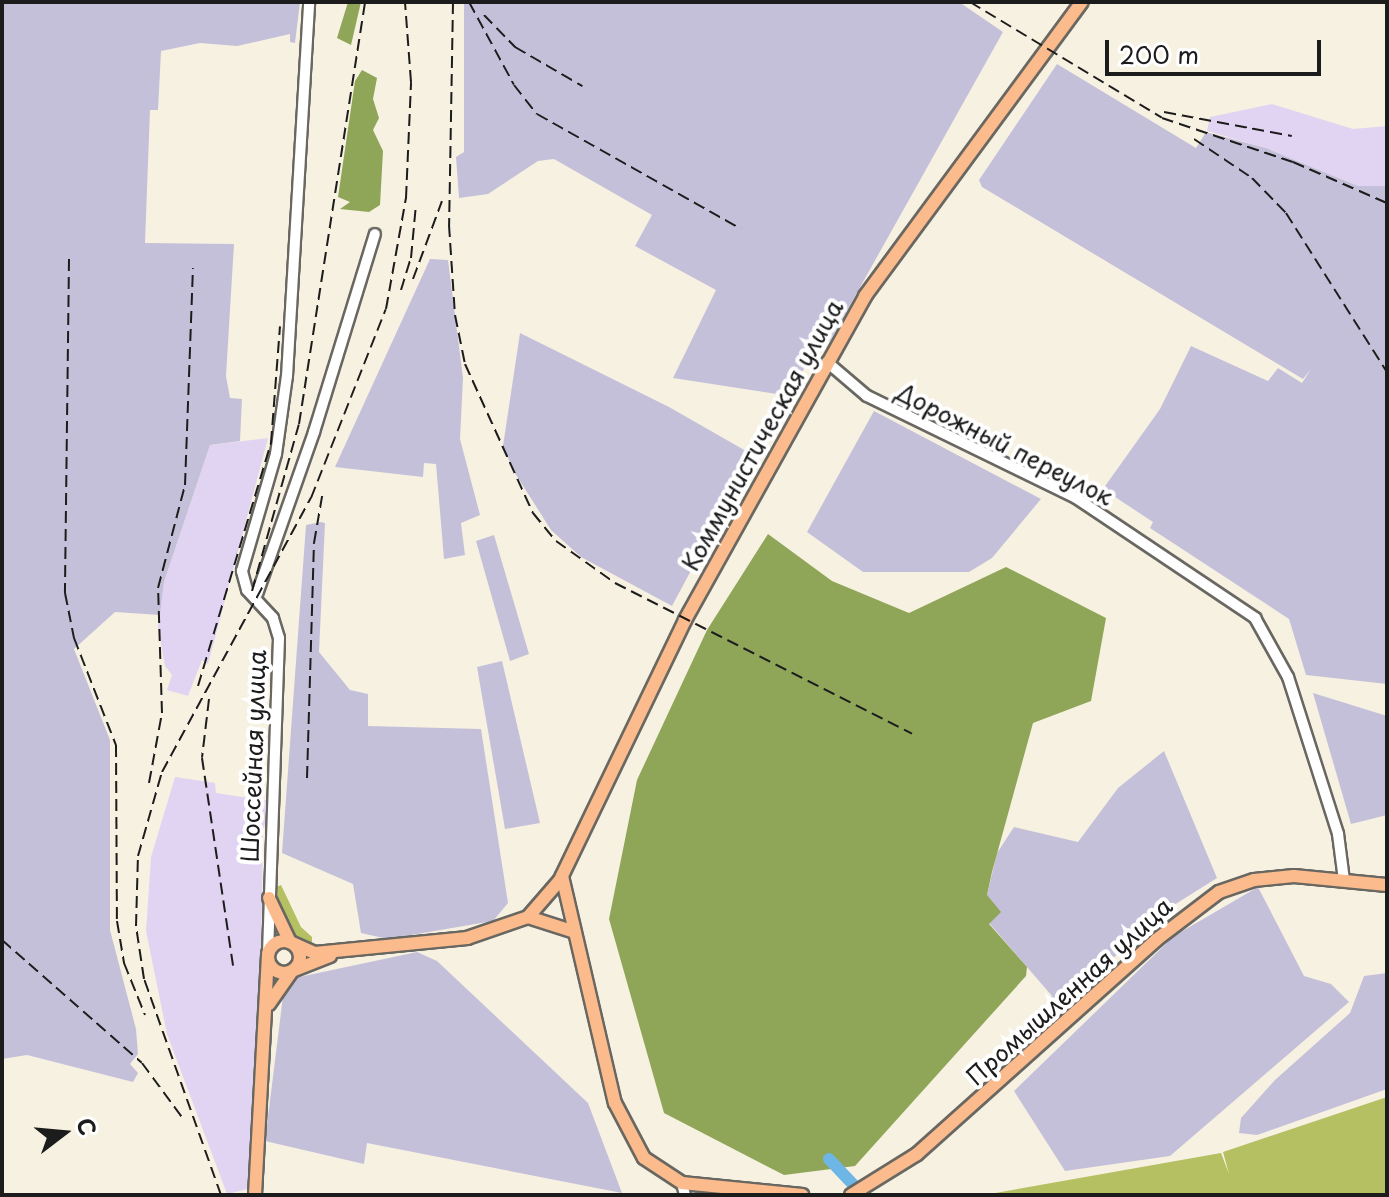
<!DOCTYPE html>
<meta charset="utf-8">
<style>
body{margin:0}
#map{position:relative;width:1389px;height:1197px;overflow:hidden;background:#f7f1e1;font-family:"Playpen Sans",sans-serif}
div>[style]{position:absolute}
.built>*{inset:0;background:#e1d4f3}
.industrial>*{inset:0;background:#c5c0da}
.green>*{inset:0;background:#b4c062}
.forest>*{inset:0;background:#8fa658}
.river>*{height:12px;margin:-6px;padding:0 6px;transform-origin:6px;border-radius:6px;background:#6eb6e5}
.roads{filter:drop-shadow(2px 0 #696761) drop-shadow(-2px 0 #696761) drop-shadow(0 2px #696761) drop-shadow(0 -2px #696761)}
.minor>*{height:10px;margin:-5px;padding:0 5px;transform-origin:5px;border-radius:5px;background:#fff}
.major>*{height:12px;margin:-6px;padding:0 6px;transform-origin:6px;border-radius:6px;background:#fbbb8c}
.major>.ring{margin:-6px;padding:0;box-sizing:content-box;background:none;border:12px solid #fbbb8c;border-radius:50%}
.rail>*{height:2px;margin-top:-1px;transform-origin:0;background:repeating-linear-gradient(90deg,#1c1c1c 0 12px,transparent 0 18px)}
span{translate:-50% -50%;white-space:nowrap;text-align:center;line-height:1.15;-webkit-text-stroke:8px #fff;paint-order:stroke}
.street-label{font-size:24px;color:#1c1c1c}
.frame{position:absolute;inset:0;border:4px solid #1c1c1c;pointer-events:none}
.north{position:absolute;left:24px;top:1093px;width:80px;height:80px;-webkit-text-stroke:6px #fff;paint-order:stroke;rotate:74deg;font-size:22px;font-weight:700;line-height:32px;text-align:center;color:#1c1c1c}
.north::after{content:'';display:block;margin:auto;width:28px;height:36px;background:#1c1c1c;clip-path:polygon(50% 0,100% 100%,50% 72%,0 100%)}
.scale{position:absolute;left:1105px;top:40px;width:216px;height:36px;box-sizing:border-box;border:4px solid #1c1c1c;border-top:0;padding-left:10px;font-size:24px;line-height:28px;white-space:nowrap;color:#1c1c1c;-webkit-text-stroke:6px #fff;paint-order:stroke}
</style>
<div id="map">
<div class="built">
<i style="clip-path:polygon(1272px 104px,1353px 129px,1387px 126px,1387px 186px,1358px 186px,1266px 148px,1207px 131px,1210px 117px)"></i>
<i style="clip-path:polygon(268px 438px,208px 664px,202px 660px,188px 696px,167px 690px,172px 675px,165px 666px,158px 627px,164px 582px,210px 445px)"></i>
<i style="clip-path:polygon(175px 777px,215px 783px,216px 793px,269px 801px,263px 834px,260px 1029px,248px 1189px,227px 1194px,167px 1034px,146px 931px,151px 857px)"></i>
</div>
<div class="industrial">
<i style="clip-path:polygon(2px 2px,300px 2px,295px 43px,290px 42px,290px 34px,237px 46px,200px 43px,161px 51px,158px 110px,150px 110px,145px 243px,234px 244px,226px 376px,230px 398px,242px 399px,240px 441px,210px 445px,164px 582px,160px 615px,115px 612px,74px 649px,110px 740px,110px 930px,136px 1029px,138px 1054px,130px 1064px,138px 1073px,133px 1082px,27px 1055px,2px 1059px)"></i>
<i style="clip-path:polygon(464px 2px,959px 2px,1003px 32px,831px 339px,821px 349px,815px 347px,790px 396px,673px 378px,716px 290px,635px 246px,652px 215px,554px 159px,538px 161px,488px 194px,459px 198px,456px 157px,464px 152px)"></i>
<i style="clip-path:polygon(1057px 64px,1196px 148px,1206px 132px,1266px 148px,1358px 186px,1387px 186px,1387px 684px,1306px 675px,1289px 619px,1150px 528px,1153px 522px,1103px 489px,1160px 409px,1191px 346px,1268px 381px,1278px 368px,1302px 383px,1311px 369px,1303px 379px,982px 187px,979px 180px)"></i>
<i style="clip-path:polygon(430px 259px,448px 260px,463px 378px,460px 439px,480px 515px,461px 523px,465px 555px,444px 559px,436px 464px,424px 463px,423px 477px,335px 467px)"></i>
<i style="clip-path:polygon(520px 333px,669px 407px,753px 455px,672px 606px,581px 557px,551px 530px,513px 470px,503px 446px)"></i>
<i style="clip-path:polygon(874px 411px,1041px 499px,992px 558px,969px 572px,863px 572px,807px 532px)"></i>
<i style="clip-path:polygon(321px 522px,325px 523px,319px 652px,350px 690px,368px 694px,368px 726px,481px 729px,508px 903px,493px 921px,388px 939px,361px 933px,353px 884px,282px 853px,306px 525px)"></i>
<i style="clip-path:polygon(494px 535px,529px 654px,510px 661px,476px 541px)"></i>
<i style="clip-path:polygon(502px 661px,540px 823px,505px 829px,477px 667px)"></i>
<i style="clip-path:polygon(1313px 693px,1387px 716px,1387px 815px,1351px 824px)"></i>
<i style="clip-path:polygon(1164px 751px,1217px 878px,1174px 905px,1056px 1008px,1049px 1000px,1052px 996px,989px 923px,987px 895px,997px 853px,1014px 827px,1078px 842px,1118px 788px)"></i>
<i style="clip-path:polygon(1258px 887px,1304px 976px,1331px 984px,1349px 1002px,1170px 1156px,1065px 1171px,1014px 1091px,1174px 936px)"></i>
<i style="clip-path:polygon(417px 952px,437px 961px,588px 1103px,622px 1193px,367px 1143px,364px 1164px,265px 1141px,285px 980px)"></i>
<i style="clip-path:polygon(1387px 973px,1387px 1089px,1257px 1135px,1239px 1133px,1241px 1118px,1275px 1080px,1350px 1013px,1364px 976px)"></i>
</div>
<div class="green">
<i style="clip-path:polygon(281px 885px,301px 927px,312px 937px,312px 945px,295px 941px,274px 901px,276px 887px)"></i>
<i style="clip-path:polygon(1387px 1097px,1387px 1195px,984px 1195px,1221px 1153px,1229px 1174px,1223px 1152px)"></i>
</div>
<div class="forest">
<i style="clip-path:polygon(348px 2px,361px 2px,351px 45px,337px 38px)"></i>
<i style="clip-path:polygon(362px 70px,377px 78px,373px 99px,379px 118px,373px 130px,383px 151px,380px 205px,369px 212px,340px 209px,350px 202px,338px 197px,355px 81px)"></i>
<i style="clip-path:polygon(768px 534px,832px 581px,909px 613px,1006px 567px,1106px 618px,1091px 701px,1033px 723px,992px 872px,987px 895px,1001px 912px,989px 924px,1027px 967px,1026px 976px,855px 1166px,784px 1175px,664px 1113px,609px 919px,637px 780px,707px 630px)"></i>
</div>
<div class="river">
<i style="left:829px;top:1159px;width:50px;rotate:46.6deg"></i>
</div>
<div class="roads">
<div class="minor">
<i style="left:827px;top:362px;width:52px;rotate:40.4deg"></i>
<i style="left:867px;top:396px;width:233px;rotate:26deg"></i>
<i style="left:1076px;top:498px;width:216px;rotate:33.8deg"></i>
<i style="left:1255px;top:618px;width:68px;rotate:60.8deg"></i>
<i style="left:1288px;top:677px;width:165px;rotate:72.3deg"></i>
<i style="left:1338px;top:834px;width:46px;rotate:82.6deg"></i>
<i style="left:257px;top:594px;width:172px;rotate:-70.6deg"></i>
<i style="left:314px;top:432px;width:207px;rotate:-72.9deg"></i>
<i style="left:268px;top:953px;width:315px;rotate:-88deg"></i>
<i style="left:279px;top:638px;width:21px;rotate:-107deg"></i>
<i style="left:273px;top:618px;width:38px;rotate:-133deg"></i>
<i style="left:247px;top:590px;width:20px;rotate:-105deg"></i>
<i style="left:242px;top:571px;width:122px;rotate:-73.8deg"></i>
<i style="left:276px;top:454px;width:79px;rotate:-82deg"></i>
<i style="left:287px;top:376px;width:375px;rotate:-86.6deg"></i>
<i style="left:682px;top:1183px;width:12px;rotate:76deg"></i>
</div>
<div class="major">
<i style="left:562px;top:876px;width:233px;rotate:76.9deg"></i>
<i style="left:615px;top:1103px;width:62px;rotate:62.2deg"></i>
<i style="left:644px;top:1158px;width:45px;rotate:33.3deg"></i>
<i style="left:682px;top:1183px;width:121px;rotate:5.7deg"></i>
<i style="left:269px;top:898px;width:49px;rotate:64.5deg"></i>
<i style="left:290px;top:942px;width:27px;rotate:24deg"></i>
<i style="left:315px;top:953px;width:153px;rotate:-5.6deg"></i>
<i style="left:467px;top:938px;width:65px;rotate:-19deg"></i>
<i style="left:528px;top:917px;width:46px;rotate:17.7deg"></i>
<i style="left:528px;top:917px;width:49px;rotate:-49.1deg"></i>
<i style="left:560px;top:880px;width:288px;rotate:-64.3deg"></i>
<i style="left:685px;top:620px;width:371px;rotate:-60.9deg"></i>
<i style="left:865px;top:296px;width:365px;rotate:-53.6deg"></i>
<i class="ring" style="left:268px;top:941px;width:20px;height:20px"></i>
<i style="left:269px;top:1004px;width:40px;rotate:-55.1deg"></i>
<i style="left:292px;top:971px;width:41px;rotate:-21.5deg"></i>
<i style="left:255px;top:1195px;width:242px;rotate:-86.9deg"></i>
<i style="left:851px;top:1195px;width:78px;rotate:-31.8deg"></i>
<i style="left:917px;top:1154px;width:321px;rotate:-41.8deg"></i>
<i style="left:1156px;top:940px;width:79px;rotate:-37.3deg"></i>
<i style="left:1219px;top:892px;width:37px;rotate:-19deg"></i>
<i style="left:1254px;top:880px;width:40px;rotate:-5.7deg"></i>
<i style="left:1294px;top:876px;width:93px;rotate:5.5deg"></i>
</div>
</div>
<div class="rail">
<i style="left:453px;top:2px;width:223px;rotate:91deg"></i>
<i style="left:449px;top:225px;width:90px;rotate:86.2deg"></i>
<i style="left:455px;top:315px;width:50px;rotate:78.5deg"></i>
<i style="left:465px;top:364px;width:164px;rotate:65.5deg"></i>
<i style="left:533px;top:513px;width:36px;rotate:51deg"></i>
<i style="left:556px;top:541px;width:72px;rotate:35.4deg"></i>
<i style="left:615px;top:583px;width:333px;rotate:26.9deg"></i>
<i style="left:469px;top:2px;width:94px;rotate:61.5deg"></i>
<i style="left:514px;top:85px;width:37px;rotate:52deg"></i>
<i style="left:537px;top:114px;width:234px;rotate:29.4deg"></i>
<i style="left:970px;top:2px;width:224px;rotate:31.1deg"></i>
<i style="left:1162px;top:118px;width:138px;rotate:18.6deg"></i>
<i style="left:1293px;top:162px;width:103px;rotate:23.6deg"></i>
<i style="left:484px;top:15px;width:45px;rotate:45.9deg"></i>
<i style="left:515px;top:47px;width:78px;rotate:30.2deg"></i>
<i style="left:1164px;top:112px;width:130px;rotate:10.6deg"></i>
<i style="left:1194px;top:139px;width:70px;rotate:33.9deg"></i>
<i style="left:1252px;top:178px;width:49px;rotate:45.8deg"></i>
<i style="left:1286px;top:213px;width:188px;rotate:57.6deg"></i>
<i style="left:69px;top:259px;width:334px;rotate:90.7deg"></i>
<i style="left:65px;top:593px;width:46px;rotate:78.7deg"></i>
<i style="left:74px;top:638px;width:115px;rotate:68.6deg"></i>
<i style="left:116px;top:745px;width:176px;rotate:89.7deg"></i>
<i style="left:117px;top:921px;width:43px;rotate:80.5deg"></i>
<i style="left:124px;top:963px;width:56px;rotate:68deg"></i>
<i style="left:413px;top:279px;width:83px;rotate:-69.6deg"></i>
<i style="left:401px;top:290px;width:34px;rotate:-73deg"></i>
<i style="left:411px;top:258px;width:54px;rotate:-84.7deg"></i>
<i style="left:252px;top:591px;width:173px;rotate:-74.3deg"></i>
<i style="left:299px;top:424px;width:427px;rotate:-81.1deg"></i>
<i style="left:198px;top:686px;width:254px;rotate:-73.3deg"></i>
<i style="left:271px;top:443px;width:117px;rotate:-85.6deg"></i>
<i style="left:209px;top:699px;width:59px;rotate:96.8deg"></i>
<i style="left:202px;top:758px;width:210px;rotate:81.5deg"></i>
<i style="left:307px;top:778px;width:235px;rotate:-88.3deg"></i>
<i style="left:314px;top:543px;width:53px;rotate:-80.2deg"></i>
<i style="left:149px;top:783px;width:71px;rotate:-79.5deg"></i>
<i style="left:162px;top:713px;width:125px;rotate:-91.8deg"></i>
<i style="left:158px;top:588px;width:106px;rotate:-75.3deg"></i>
<i style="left:185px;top:485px;width:217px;rotate:-87.9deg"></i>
<i style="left:2px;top:940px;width:186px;rotate:41.3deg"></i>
<i style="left:142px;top:1063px;width:71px;rotate:53.6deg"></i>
<i style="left:221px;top:1195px;width:229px;rotate:-109.6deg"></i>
<i style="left:144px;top:979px;width:54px;rotate:-98.6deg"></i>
<i style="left:136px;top:926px;width:70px;rotate:-88.4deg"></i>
<i style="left:138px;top:856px;width:87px;rotate:-74.1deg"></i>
<i style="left:162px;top:772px;width:312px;rotate:-61.5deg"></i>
<i style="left:311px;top:498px;width:203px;rotate:-68.4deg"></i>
<i style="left:386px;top:309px;width:113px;rotate:-79.8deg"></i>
<i style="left:406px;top:198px;width:116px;rotate:-87.5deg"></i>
<i style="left:411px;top:82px;width:80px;rotate:-94.3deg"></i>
</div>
<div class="street-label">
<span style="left:762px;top:435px;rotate:-61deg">Коммунистическая улица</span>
<span style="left:1005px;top:444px;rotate:27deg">Дорожный переулок</span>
<span style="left:253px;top:756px;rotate:-88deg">Шоссейная улица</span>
<span style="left:1069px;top:991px;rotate:-42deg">Промышленная улица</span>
</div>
<div class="frame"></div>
<div class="north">С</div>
<div class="scale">200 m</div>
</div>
